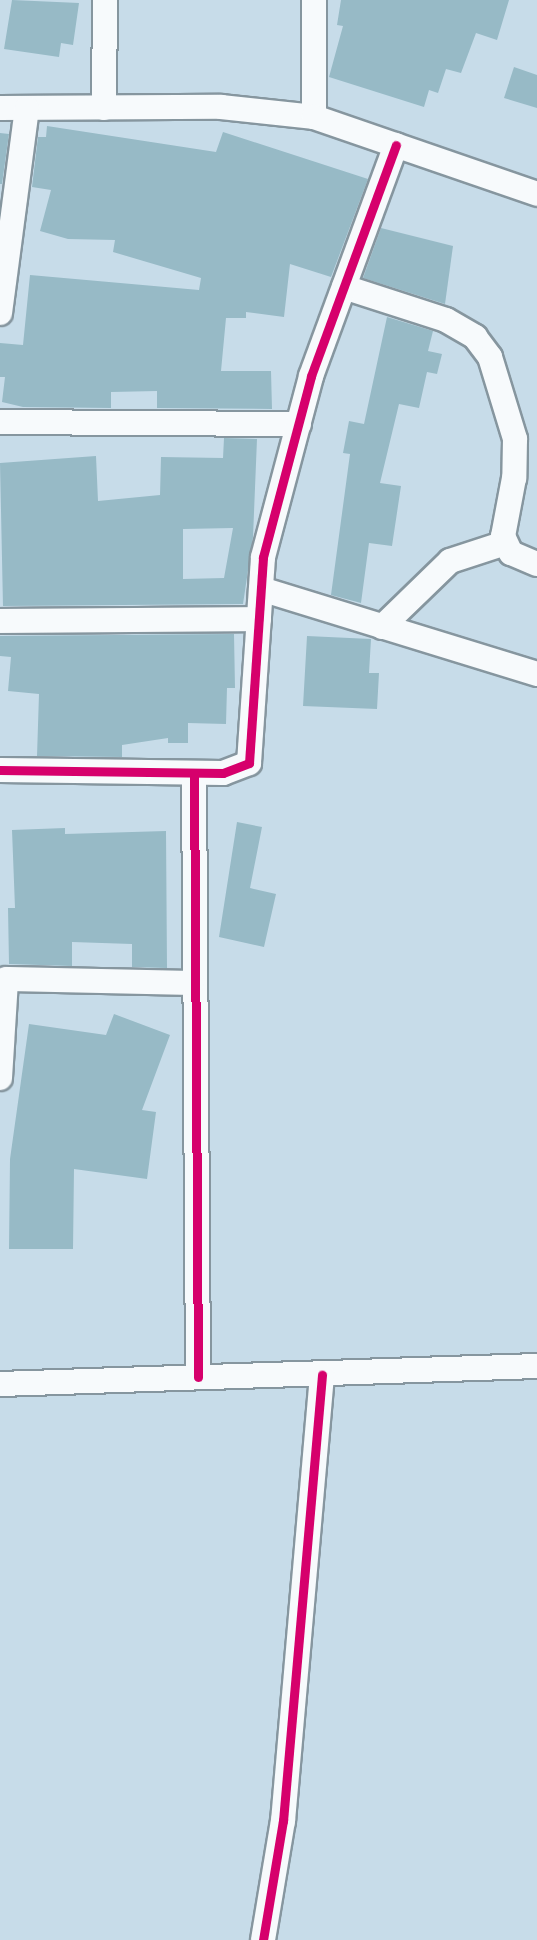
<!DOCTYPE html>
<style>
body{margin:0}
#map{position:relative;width:537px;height:1940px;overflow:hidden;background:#c7dce9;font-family:Karla,sans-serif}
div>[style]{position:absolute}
.building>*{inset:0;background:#97bac6}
.roads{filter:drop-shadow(2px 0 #86969f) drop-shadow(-2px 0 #86969f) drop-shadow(0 2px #86969f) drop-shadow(0 -2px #86969f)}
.minor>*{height:24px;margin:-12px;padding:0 12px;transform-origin:12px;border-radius:12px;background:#f7fafc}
.cycleway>*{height:9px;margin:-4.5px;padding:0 4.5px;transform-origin:4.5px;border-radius:4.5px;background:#d6006c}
span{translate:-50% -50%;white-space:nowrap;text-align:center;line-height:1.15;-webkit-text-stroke:5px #b9dff7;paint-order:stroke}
</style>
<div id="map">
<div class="building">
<i style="clip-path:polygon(12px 0,79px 3px,73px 45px,61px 43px,59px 57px,4px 49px)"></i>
<i style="clip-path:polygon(341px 0,509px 0,497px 40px,476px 33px,461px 73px,446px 69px,438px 93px,429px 90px,424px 107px,329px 77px,343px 26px,337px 25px)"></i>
<i style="clip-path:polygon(514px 67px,537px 75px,537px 108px,504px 98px)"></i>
<i style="clip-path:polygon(47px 126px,216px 152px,223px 132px,368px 179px,331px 277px,290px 264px,284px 317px,246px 312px,246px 318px,226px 318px,221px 371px,271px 371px,272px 409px,157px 408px,157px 391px,111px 392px,111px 408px,23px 407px,2px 402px,5px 377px,0 377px,0 343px,23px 345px,30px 275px,199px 290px,201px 278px,113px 252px,115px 240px,68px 239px,40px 231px,51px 190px,32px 187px,38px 137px,46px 137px)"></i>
<i style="clip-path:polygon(0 133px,9px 134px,2px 184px,0 184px)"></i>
<i style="clip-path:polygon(381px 228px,453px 246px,445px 304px,363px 278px)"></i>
<i style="clip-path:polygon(387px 317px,433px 331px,428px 351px,442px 354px,437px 374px,427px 372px,419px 408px,399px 404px,380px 483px,401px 486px,392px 546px,369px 543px,361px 603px,331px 595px,350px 454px,343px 453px,349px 421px,364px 424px)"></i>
<i style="clip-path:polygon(evenodd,224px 438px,257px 439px,253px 537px,243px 604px,3px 606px,0 463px,96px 456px,98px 501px,160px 495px,161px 457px,223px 458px,224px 438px,233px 528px,224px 578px,183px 579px,183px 529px,233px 528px)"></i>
<i style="clip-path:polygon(234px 634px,235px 688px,227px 688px,226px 724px,188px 723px,188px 743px,168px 743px,168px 738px,122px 745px,122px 757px,37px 756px,39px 694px,8px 691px,11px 657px,0 656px,0 636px)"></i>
<i style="clip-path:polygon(307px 636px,371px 639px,369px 673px,379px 673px,377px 709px,303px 706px)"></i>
<i style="clip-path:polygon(237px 822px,262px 827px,250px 888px,276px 894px,264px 947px,219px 937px)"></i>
<i style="clip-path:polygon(65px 828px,65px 834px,166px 831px,167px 968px,132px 967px,132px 944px,72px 942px,72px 966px,9px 964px,8px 908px,15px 908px,12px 830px)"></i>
<i style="clip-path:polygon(114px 1014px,170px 1035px,142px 1110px,156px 1112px,147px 1179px,74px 1169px,73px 1249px,9px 1249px,10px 1159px,29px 1024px,106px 1035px)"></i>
</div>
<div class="roads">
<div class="minor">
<i style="left:314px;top:0;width:117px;rotate:90deg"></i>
<i style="left:0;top:108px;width:221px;rotate:-0.3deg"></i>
<i style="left:221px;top:107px;width:94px;rotate:6.1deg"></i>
<i style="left:314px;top:117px;width:236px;rotate:19deg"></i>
<i style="left:104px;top:108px;width:108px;rotate:-89.5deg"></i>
<i style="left:344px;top:287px;width:107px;rotate:17.9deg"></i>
<i style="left:446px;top:320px;width:34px;rotate:30deg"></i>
<i style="left:475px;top:337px;width:25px;rotate:53deg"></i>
<i style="left:490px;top:357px;width:86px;rotate:73deg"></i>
<i style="left:515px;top:439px;width:39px;rotate:91deg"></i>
<i style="left:514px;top:478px;width:59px;rotate:100.7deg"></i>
<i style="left:503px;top:536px;width:19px;rotate:65deg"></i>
<i style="left:511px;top:553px;width:28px;rotate:23deg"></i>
<i style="left:0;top:313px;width:206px;rotate:-82.5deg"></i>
<i style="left:0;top:422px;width:299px;rotate:0.4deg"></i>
<i style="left:261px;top:589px;width:289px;rotate:17.1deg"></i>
<i style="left:0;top:621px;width:259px;rotate:-0.4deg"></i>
<i style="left:382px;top:627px;width:95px;rotate:-44.1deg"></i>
<i style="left:450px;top:561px;width:58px;rotate:-18.1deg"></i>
<i style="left:0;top:770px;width:223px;rotate:0.8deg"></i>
<i style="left:223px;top:773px;width:28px;rotate:-21deg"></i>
<i style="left:249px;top:763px;width:206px;rotate:-86.1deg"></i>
<i style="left:263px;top:557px;width:187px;rotate:-75.1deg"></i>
<i style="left:311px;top:376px;width:246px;rotate:-69.8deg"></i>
<i style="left:194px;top:773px;width:604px;rotate:89.62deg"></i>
<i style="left:0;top:1078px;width:99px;rotate:-86.5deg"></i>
<i style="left:6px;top:979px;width:186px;rotate:1.2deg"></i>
<i style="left:0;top:1384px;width:537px;rotate:-1.92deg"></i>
<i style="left:263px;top:1940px;width:121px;rotate:-80.5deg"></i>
<i style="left:283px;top:1821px;width:448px;rotate:-85deg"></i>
</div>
</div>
<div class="cycleway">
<i style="left:0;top:770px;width:223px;rotate:0.8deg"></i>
<i style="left:223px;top:773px;width:28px;rotate:-21deg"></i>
<i style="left:249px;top:763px;width:206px;rotate:-86.1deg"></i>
<i style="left:263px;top:557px;width:187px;rotate:-75.1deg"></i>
<i style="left:311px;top:376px;width:246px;rotate:-69.8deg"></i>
<i style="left:194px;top:773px;width:604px;rotate:89.62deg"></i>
<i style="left:263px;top:1940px;width:121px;rotate:-80.5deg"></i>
<i style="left:283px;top:1821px;width:448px;rotate:-85deg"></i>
</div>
</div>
